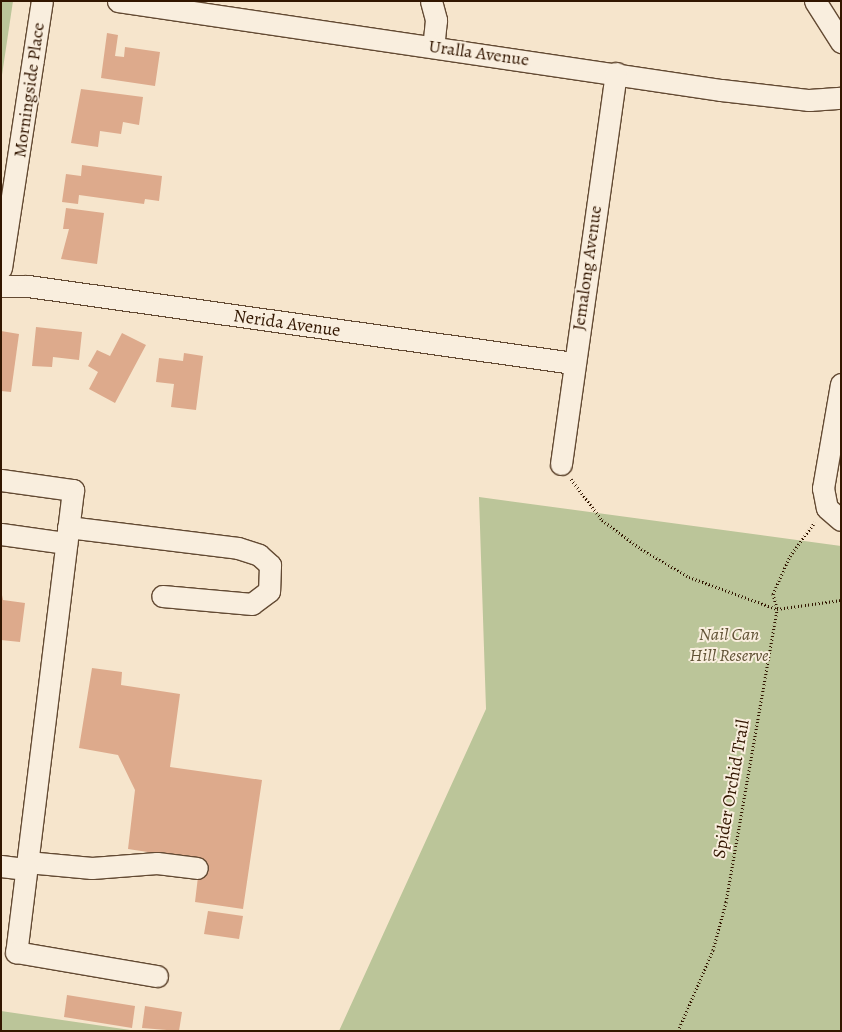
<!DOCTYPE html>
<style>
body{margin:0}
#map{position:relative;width:842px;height:1032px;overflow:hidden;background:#f6e5cc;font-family:Alegreya,serif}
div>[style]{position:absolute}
.green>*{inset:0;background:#bbc599}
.building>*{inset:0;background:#ddaa8c}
.path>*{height:3px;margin-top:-1.5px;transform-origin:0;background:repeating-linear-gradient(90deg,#321600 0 1px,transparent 0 3.5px)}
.roads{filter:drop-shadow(1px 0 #634a33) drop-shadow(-1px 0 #634a33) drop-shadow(0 1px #634a33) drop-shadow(0 -1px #634a33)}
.minor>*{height:21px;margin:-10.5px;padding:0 10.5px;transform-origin:10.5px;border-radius:10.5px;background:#f9eede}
span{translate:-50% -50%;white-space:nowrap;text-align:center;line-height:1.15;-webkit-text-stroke:4px #f9eede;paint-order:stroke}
.street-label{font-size:18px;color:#321600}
.park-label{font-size:18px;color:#625336;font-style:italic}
.frame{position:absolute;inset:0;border:2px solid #321600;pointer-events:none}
</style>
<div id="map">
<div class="green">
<i style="clip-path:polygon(1px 1px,13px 1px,2px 75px,1px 74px)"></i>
<i style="clip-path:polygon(479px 497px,841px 546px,841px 1031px,339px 1031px,486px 709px)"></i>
<i style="clip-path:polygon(1px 1011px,137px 1031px,1px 1031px)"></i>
</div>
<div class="building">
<i style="clip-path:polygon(107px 33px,118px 35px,115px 56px,124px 57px,125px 47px,160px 52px,155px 86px,101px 78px)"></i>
<i style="clip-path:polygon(81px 89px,143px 97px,139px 125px,123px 122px,121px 134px,100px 131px,98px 147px,71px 143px)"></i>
<i style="clip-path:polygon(82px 165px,162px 176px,159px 201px,145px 199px,144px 204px,79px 195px,78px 204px,62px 202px,66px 174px,81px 176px)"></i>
<i style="clip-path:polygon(66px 208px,104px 213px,97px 264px,61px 259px,69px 229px,63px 229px)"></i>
<i style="clip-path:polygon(36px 327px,82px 332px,79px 360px,53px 357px,52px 367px,32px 366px)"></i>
<i style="clip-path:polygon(1px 331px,19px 334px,11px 392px,1px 391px)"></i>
<i style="clip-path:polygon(122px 333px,146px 345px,115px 403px,89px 389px,98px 372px,88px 366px,97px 350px,110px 356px)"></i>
<i style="clip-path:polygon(184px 353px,203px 356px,196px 410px,171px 407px,174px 384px,156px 382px,159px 358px,183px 361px)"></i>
<i style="clip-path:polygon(1px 590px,3px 600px,25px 603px,20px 642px,1px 640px)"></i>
<i style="clip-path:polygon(92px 668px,122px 672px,121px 685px,180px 694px,170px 767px,262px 780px,243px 909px,195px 902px,200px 860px,128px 849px,135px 790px,118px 755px,79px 748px)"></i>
<i style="clip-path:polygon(208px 911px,243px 916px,239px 939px,204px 934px)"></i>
<i style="clip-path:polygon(67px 995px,135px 1006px,132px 1028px,64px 1017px)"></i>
<i style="clip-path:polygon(145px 1006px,182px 1012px,179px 1031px,142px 1028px)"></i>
</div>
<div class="path">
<i style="left:571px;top:479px;width:51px;rotate:52.9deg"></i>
<i style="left:602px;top:520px;width:49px;rotate:36.6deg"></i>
<i style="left:641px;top:549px;width:56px;rotate:30.3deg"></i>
<i style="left:689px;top:577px;width:94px;rotate:20deg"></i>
<i style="left:777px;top:608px;width:15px;rotate:-106deg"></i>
<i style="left:773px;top:594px;width:42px;rotate:-65.9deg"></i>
<i style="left:790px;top:556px;width:42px;rotate:-53.7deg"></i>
<i style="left:678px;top:1031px;width:88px;rotate:-66.6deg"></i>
<i style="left:713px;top:950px;width:50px;rotate:-74.8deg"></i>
<i style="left:726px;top:902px;width:297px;rotate:-80.1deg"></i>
<i style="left:777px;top:609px;width:65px;rotate:-8deg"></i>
</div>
<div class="roads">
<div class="minor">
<i style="left:118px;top:1px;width:610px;rotate:8.4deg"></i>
<i style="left:721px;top:90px;width:89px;rotate:6.5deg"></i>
<i style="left:809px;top:100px;width:32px;rotate:-4deg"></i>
<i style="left:431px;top:1px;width:20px;rotate:75deg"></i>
<i style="left:436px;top:20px;width:27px;rotate:96deg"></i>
<i style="left:815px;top:1px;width:49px;rotate:57.6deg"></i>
<i style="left:1px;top:268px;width:270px;rotate:-81.3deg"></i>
<i style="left:1px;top:286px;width:27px"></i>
<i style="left:28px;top:286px;width:550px;rotate:8.04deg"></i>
<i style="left:841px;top:384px;width:106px;rotate:99.8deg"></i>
<i style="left:823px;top:488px;width:20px;rotate:79deg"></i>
<i style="left:827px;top:508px;width:18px;rotate:41deg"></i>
<i style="left:561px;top:464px;width:395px;rotate:-82deg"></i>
<i style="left:1px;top:480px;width:73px;rotate:7.9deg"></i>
<i style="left:73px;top:490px;width:466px;rotate:97deg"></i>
<i style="left:16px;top:952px;width:143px;rotate:9.7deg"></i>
<i style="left:68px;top:527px;width:171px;rotate:7deg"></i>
<i style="left:238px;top:548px;width:22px;rotate:18deg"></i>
<i style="left:259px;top:555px;width:15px;rotate:42deg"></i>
<i style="left:270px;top:565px;width:26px;rotate:92deg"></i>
<i style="left:269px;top:591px;width:21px;rotate:143deg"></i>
<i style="left:252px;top:604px;width:90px;rotate:-174.9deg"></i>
<i style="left:1px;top:534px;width:66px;rotate:7.9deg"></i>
<i style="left:27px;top:862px;width:65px;rotate:5.3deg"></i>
<i style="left:92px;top:868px;width:65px;rotate:-4.4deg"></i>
<i style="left:157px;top:863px;width:40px;rotate:7.1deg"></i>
<i style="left:1px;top:866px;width:25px;rotate:7deg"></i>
</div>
</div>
<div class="street-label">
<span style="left:479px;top:53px;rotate:8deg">Uralla Avenue</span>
<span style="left:29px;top:90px;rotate:-82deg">Morningside Place</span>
<span style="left:587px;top:268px;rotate:-82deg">Jemalong Avenue</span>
<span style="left:287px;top:323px;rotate:8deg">Nerida Avenue</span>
<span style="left:731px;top:789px;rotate:-80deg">Spider Orchid Trail</span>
</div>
<div class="park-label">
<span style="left:729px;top:645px">Nail Can<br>Hill Reserve</span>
</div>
<div class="frame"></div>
</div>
